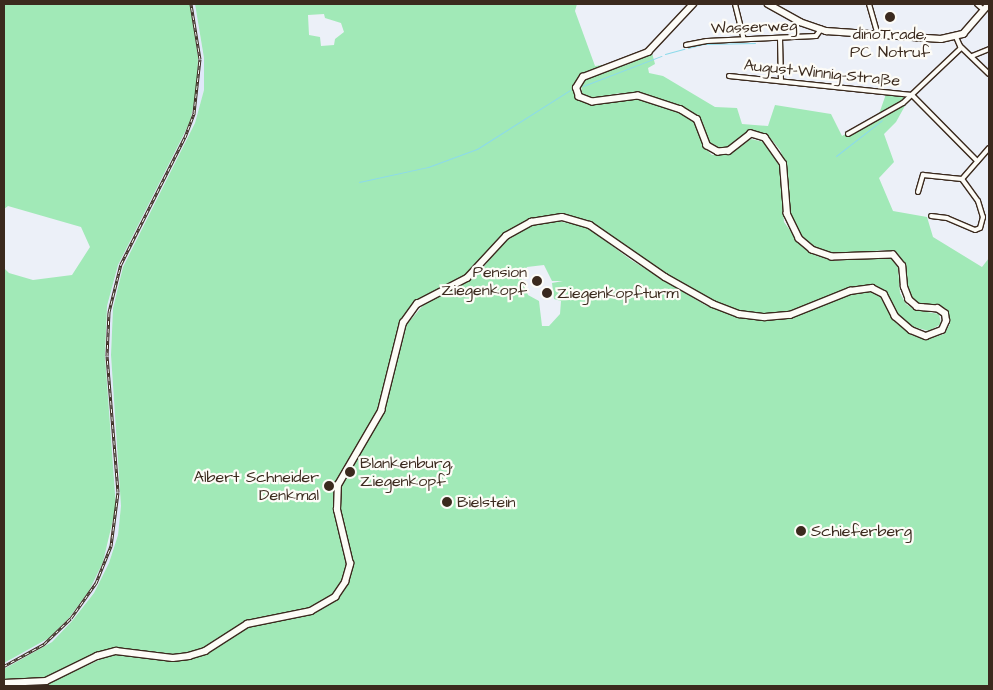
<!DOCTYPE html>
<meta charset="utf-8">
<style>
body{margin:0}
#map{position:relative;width:993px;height:690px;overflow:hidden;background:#ecf0f8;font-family:"Architects Daughter",sans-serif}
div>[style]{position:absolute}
.built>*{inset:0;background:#e0e8f9}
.green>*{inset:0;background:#a1e9b7}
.stream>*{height:1px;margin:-0.5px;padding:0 0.5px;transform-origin:0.5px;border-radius:0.5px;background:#8cdaea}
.roads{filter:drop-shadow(1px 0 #3b2a1e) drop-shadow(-1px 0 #3b2a1e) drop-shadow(0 1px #3b2a1e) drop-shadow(0 -1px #3b2a1e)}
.minor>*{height:4px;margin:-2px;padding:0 2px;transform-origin:2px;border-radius:2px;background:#fdfcf7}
.primary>*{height:5.5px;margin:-2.75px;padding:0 2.75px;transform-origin:2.75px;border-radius:2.75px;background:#fdfcf7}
.rail>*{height:3px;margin-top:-1.5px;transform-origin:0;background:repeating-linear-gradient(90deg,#fdfcf7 0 4px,#3b2a1e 0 8px);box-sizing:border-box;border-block:1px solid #3b2a1e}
.dots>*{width:14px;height:14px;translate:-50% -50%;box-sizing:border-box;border:2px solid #fdfcf7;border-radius:50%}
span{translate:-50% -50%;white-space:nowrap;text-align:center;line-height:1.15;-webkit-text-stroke:4.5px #fdfcf7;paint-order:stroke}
.street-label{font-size:16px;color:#3b2a1e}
.poi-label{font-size:16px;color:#3b2a1e}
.right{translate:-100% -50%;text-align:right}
.left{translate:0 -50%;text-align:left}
.frame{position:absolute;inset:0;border:5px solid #3b2a1e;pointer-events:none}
</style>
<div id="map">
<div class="built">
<i style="clip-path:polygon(190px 4px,195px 4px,204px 58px,204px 90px,195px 123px,123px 267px,113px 308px,111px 355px,121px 506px,118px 535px,109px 563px,94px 593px,72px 621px,52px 642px,4px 669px,4px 663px,49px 638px,69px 618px,89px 591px,110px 540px,116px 507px,105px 356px,107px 306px,118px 265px,190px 122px,197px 89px,195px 32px)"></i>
</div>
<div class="green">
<i style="clip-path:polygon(4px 4px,190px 4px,198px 57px,197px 89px,190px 122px,118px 265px,107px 306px,105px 356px,116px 507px,103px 562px,89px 591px,69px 618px,49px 638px,4px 663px,4px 268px,9px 273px,33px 280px,72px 275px,90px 247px,81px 227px,8px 206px,4px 209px)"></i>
<i style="clip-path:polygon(evenodd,195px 4px,577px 4px,575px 11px,595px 66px,616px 63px,579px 75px,573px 88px,577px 99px,588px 104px,638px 99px,684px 115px,694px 121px,703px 146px,712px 155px,730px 154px,751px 139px,764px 142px,780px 167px,784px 222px,800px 244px,814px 255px,833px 261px,881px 257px,892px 259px,898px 268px,900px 293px,906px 304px,915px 310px,939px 314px,941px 324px,929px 331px,910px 326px,899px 315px,886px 291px,873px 284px,848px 288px,789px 312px,764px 314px,740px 311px,716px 303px,646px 262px,588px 220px,557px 214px,526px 220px,500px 237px,467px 274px,415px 301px,400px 321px,375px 418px,335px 486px,335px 510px,346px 563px,343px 581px,333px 596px,312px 608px,245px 622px,204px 648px,184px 655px,115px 649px,96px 654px,48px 678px,4px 680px,4px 669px,52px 642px,72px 621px,94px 593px,109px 563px,118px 535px,121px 506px,111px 355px,113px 308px,123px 267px,195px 123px,204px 90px,204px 58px,195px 4px,324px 14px,325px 18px,341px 23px,344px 32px,335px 39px,334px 45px,321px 46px,320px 37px,309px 35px,308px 15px,324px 14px)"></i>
<i style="clip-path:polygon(evenodd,652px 53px,655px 64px,648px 68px,649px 73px,663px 76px,715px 107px,737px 108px,742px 124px,768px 126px,775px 105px,831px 114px,842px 136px,879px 114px,886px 94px,903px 95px,906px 104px,896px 122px,884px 134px,894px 162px,879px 178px,893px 211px,927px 217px,933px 237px,982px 267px,989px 258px,989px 686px,36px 686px,49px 683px,110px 655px,129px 654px,173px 661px,196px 658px,247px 627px,313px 613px,336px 601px,348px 584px,353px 565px,340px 509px,341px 487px,384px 412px,407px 324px,426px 302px,474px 278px,505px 242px,529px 226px,557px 221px,587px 227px,631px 260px,705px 305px,738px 317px,764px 320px,790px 318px,850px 295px,870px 292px,880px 297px,896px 323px,911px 335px,929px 339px,944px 334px,950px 324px,948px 310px,938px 305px,918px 303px,912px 298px,907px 287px,905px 265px,897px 253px,883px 250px,839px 255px,818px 249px,800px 235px,790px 213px,786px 165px,780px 150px,767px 134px,749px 130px,728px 147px,715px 148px,709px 141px,702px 121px,687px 109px,640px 94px,620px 93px,589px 99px,581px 94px,582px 84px,588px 77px,629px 64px,652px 53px,544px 265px,552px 281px,563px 281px,552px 283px,554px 299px,561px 301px,560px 314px,549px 326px,542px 326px,539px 301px,528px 295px,521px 277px,527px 267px,544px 265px)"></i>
</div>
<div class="stream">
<i style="left:688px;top:48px;width:16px;rotate:-14deg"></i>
<i style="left:704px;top:44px;width:51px;rotate:-1.1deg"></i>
<i style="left:665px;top:54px;width:20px;rotate:-15deg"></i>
<i style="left:583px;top:86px;width:84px;rotate:-21deg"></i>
<i style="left:836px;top:156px;width:58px;rotate:-38deg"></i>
<i style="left:359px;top:182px;width:71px;rotate:-12.3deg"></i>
<i style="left:428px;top:167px;width:52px;rotate:-20.2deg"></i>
<i style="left:477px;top:149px;width:110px;rotate:-32.4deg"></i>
<i style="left:689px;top:686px;width:8px"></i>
</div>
<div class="roads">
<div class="minor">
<i style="left:735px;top:4px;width:36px;rotate:76deg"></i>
<i style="left:869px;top:4px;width:32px;rotate:74deg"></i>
<i style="left:977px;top:4px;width:9px;rotate:41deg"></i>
<i style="left:956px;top:37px;width:10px;rotate:66deg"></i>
<i style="left:960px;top:46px;width:40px;rotate:44deg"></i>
<i style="left:780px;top:38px;width:43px;rotate:88.7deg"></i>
<i style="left:686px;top:45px;width:21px;rotate:-11deg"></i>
<i style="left:707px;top:41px;width:109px;rotate:-2.6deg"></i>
<i style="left:816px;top:36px;width:9px;rotate:-54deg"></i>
<i style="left:972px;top:56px;width:18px;rotate:-22deg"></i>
<i style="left:729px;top:76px;width:184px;rotate:5.9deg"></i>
<i style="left:912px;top:95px;width:93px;rotate:45.4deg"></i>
<i style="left:848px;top:134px;width:63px;rotate:-29.4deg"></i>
<i style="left:903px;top:103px;width:80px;rotate:-43.5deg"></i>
<i style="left:962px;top:179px;width:41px;rotate:-48.9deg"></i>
<i style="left:918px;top:192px;width:18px;rotate:-74deg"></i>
<i style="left:923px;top:175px;width:39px;rotate:6deg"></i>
<i style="left:962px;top:179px;width:27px;rotate:54deg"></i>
<i style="left:978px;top:201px;width:17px;rotate:73deg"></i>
<i style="left:983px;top:217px;width:11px;rotate:105deg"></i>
<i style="left:980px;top:228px;width:5px;rotate:158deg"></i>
<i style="left:975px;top:230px;width:30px;rotate:-157deg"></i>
<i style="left:947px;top:218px;width:16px;rotate:-173deg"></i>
</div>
<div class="primary">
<i style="left:768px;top:4px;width:37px;rotate:29deg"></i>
<i style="left:800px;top:22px;width:28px;rotate:19deg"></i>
<i style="left:826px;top:31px;width:115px;rotate:4deg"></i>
<i style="left:941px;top:39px;width:23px;rotate:-13deg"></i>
<i style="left:963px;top:34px;width:40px;rotate:-49deg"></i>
<i style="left:4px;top:683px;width:42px;rotate:-2.7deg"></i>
<i style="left:46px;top:681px;width:57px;rotate:-26.1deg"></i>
<i style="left:97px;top:656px;width:20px;rotate:-15deg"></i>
<i style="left:116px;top:651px;width:57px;rotate:7deg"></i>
<i style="left:173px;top:658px;width:16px;rotate:-7deg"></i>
<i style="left:189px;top:656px;width:17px;rotate:-17deg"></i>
<i style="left:205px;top:651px;width:50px;rotate:-32.7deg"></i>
<i style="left:247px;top:624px;width:65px;rotate:-11.5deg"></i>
<i style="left:311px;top:611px;width:28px;rotate:-30deg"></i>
<i style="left:335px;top:597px;width:18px;rotate:-56deg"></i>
<i style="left:345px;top:582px;width:19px;rotate:-74deg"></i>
<i style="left:350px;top:564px;width:56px;rotate:-103.5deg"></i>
<i style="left:337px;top:510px;width:25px;rotate:-88deg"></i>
<i style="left:338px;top:485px;width:86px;rotate:-59.8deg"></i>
<i style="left:381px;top:411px;width:91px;rotate:-76deg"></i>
<i style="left:403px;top:323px;width:24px;rotate:-54deg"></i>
<i style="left:417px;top:304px;width:56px;rotate:-27.5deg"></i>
<i style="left:467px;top:278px;width:57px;rotate:-47.1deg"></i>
<i style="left:506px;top:236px;width:29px;rotate:-29deg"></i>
<i style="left:531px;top:222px;width:31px;rotate:-9deg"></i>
<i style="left:562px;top:217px;width:29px;rotate:16deg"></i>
<i style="left:590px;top:225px;width:91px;rotate:34.7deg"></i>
<i style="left:665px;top:277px;width:55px;rotate:29.4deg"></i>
<i style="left:713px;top:304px;width:28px;rotate:21deg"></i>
<i style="left:739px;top:314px;width:26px;rotate:7deg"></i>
<i style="left:765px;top:317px;width:25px;rotate:-5deg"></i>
<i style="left:790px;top:315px;width:65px;rotate:-21.8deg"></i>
<i style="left:850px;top:291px;width:22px;rotate:-8deg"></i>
<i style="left:872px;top:288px;width:13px;rotate:27deg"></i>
<i style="left:884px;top:294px;width:25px;rotate:63deg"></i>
<i style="left:895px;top:316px;width:21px;rotate:41deg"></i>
<i style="left:911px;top:330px;width:16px;rotate:22deg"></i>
<i style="left:926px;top:336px;width:17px;rotate:-21deg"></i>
<i style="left:942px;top:330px;width:10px;rotate:-66deg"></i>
<i style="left:946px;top:321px;width:7px;rotate:-98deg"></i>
<i style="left:945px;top:314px;width:9px;rotate:-144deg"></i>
<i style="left:938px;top:309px;width:21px;rotate:-175deg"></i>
<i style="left:917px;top:307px;width:11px;rotate:-139deg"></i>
<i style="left:909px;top:300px;width:14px;rotate:-111deg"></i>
<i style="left:904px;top:287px;width:21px;rotate:-95deg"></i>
<i style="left:902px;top:266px;width:14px;rotate:-129deg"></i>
<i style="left:893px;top:255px;width:61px;rotate:178.1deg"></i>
<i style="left:832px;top:257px;width:21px;rotate:-161deg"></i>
<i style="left:812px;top:250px;width:17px;rotate:-140deg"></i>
<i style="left:799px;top:239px;width:28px;rotate:-116deg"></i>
<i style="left:787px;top:214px;width:50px;rotate:-94.6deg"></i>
<i style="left:783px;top:164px;width:32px;rotate:-125deg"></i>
<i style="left:765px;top:138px;width:15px;rotate:-164deg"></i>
<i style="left:751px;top:134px;width:28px;rotate:142deg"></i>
<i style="left:729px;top:151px;width:11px;rotate:175deg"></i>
<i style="left:718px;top:152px;width:13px;rotate:-151deg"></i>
<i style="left:707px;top:146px;width:28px;rotate:-111deg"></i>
<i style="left:697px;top:120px;width:19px;rotate:-148deg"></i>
<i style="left:681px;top:110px;width:45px;rotate:-162deg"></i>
<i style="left:638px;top:96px;width:46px;rotate:172.6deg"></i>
<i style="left:592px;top:102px;width:14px;rotate:-159deg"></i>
<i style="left:579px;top:97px;width:9px;rotate:-108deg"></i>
<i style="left:576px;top:88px;width:13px;rotate:-58deg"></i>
<i style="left:583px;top:77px;width:70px;rotate:-21deg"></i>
<i style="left:648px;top:52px;width:66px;rotate:-46.8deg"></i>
</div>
</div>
<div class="rail">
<i style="left:4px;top:666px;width:46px;rotate:-28.8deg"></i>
<i style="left:44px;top:644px;width:37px;rotate:-44deg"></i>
<i style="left:71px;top:618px;width:43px;rotate:-54.5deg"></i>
<i style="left:96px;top:583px;width:40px;rotate:-68deg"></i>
<i style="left:111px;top:546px;width:54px;rotate:-82.6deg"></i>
<i style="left:118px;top:492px;width:136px;rotate:-94.6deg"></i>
<i style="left:107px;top:356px;width:44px;rotate:-87.4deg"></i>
<i style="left:109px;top:312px;width:49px;rotate:-76deg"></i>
<i style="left:121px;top:264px;width:142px;rotate:-63.3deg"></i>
<i style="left:185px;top:137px;width:26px;rotate:-69deg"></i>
<i style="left:194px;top:113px;width:54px;rotate:-83.7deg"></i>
<i style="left:200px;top:59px;width:56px;rotate:-99.3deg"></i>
</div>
<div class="dots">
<i style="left:890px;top:17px;background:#3b2a1e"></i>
<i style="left:537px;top:281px;background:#3b2a1e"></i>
<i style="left:547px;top:293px;background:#3b2a1e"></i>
<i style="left:350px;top:472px;background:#3b2a1e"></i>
<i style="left:329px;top:486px;background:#3b2a1e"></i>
<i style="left:447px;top:502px;background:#3b2a1e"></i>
<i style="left:801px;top:531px;background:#3b2a1e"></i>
</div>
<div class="street-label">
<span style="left:754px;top:27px;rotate:-2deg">Wasserweg</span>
<span style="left:822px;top:73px;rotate:6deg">August-Winnig-Straße</span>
</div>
<div class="poi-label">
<span style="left:890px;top:43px">dinoTrade,<br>PC Notruf</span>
<span class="right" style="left:527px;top:281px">Pension<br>Ziegenkopf</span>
<span class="left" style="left:557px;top:293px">Ziegenkopfturm</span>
<span class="left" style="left:360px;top:472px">Blankenburg,<br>Ziegenkopf</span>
<span class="right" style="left:319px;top:486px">Albert Schneider<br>Denkmal</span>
<span class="left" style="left:457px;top:502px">Bielstein</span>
<span class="left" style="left:811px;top:531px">Schieferberg</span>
</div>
<div class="frame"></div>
</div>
